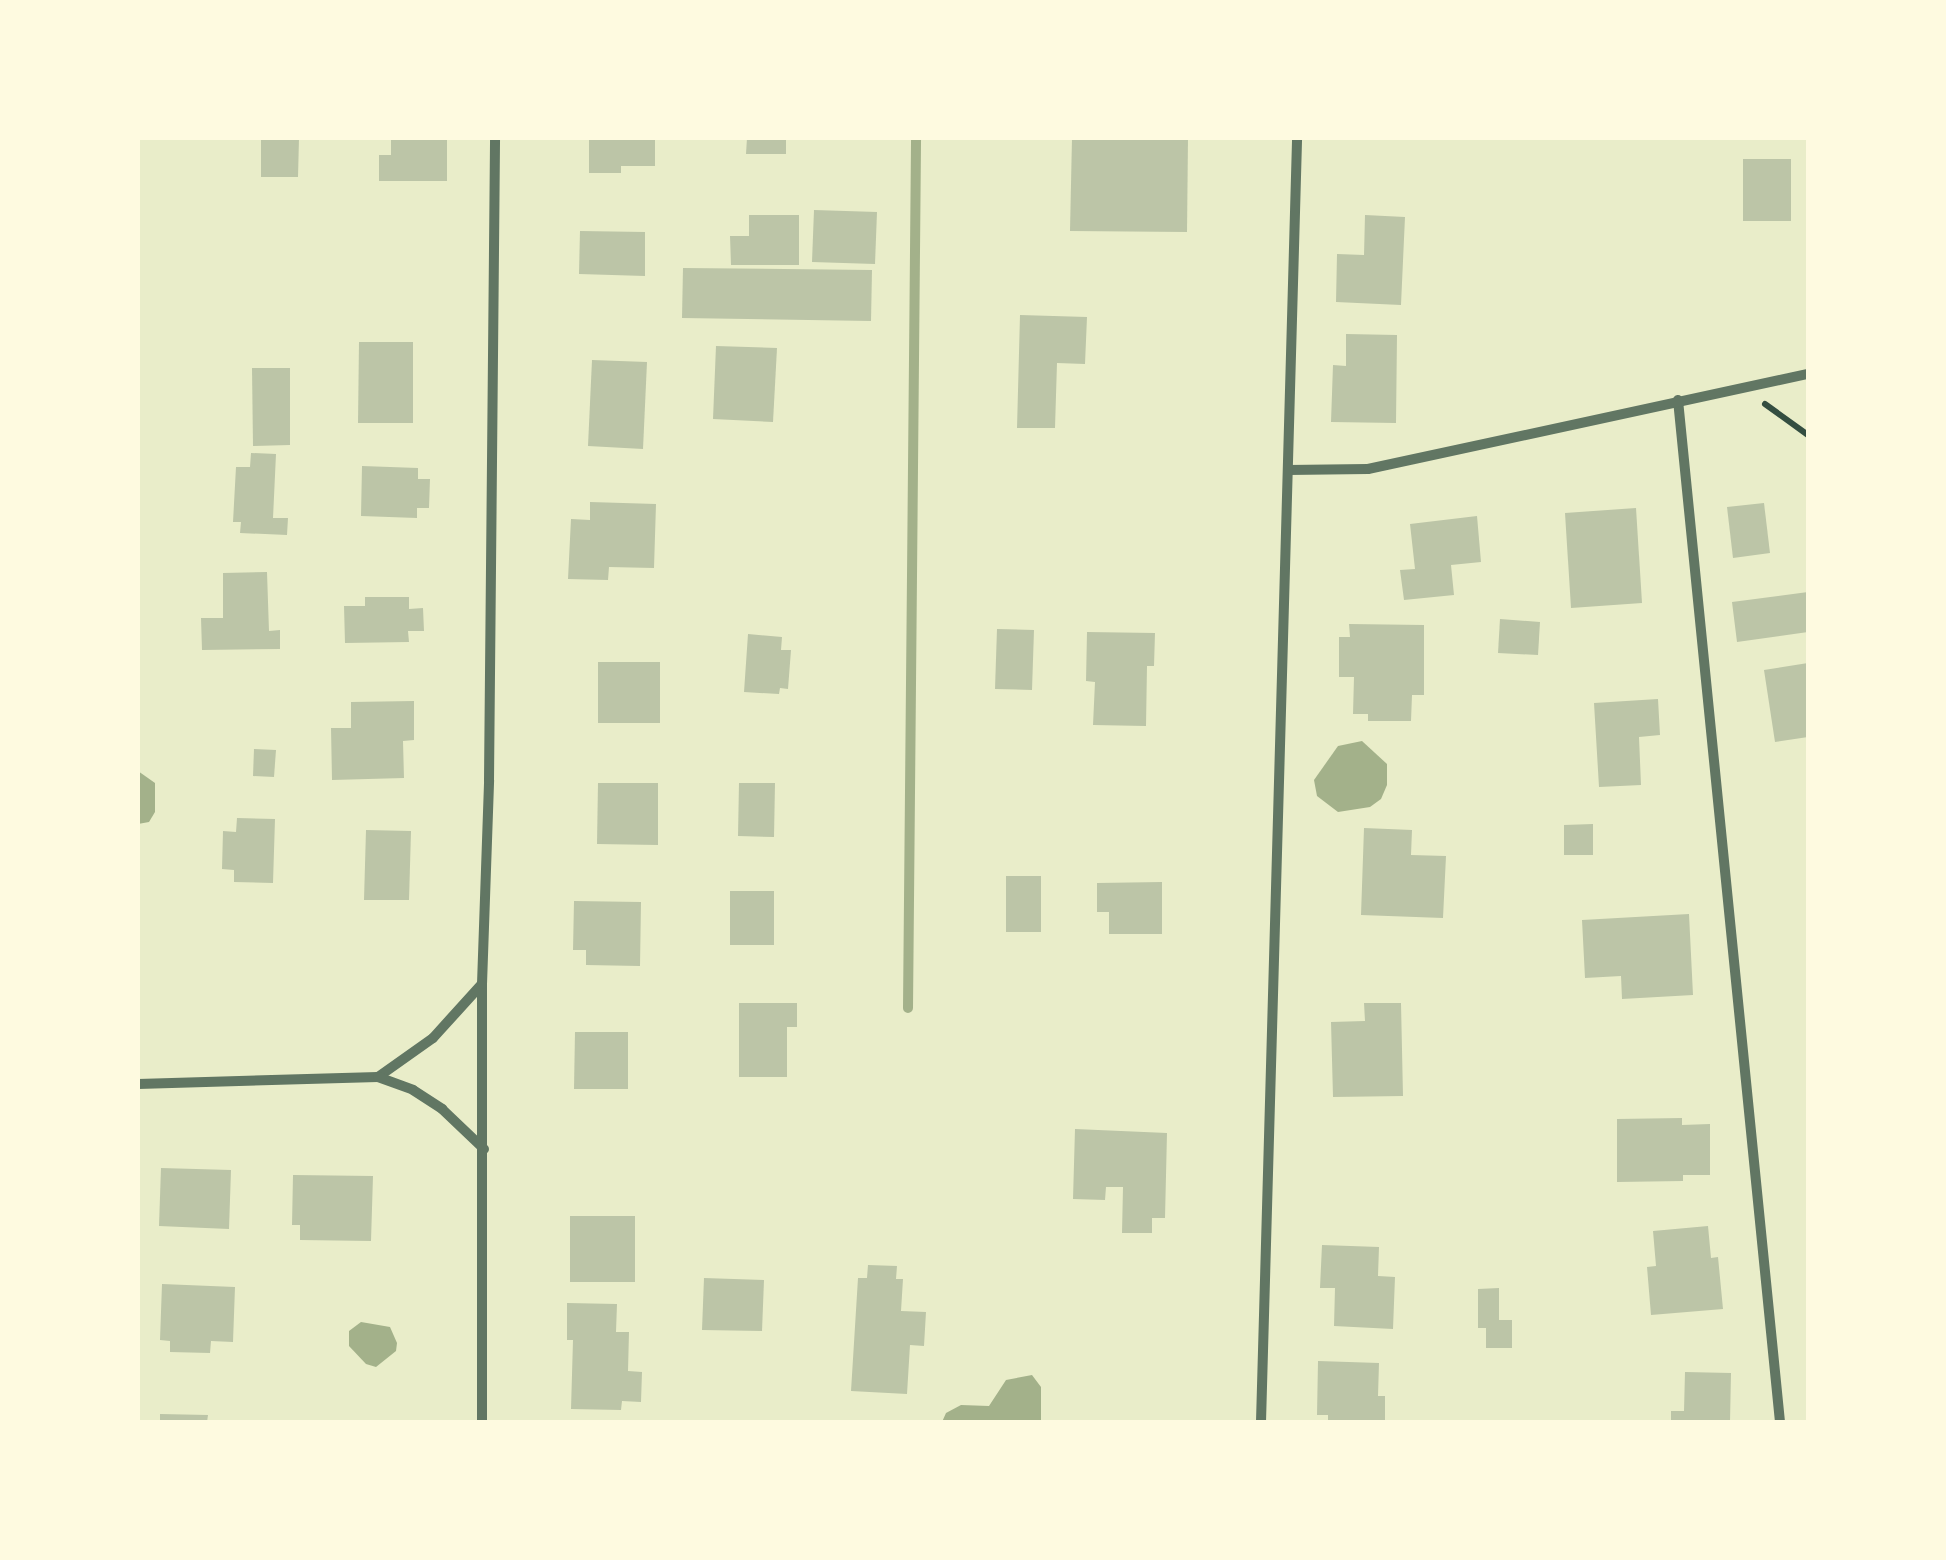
<!DOCTYPE html>
<style>
body{margin:0}
#map{position:relative;width:1946px;height:1560px;overflow:hidden;background:#e9edc9;font-family:Jost,sans-serif}
div>[style]{position:absolute}
.water>*{inset:0;background:#a3b18a}
.stream>*{height:10px;margin:-5px;padding:0 5px;transform-origin:5px;border-radius:5px;background:#a3b18a}
.building>*{inset:0;background:#bcc5a7}
.path>*{height:6px;margin:-3px;padding:0 3px;transform-origin:3px;border-radius:3px;background:#344e41}
.minor>*{height:10px;margin:-5px;padding:0 5px;transform-origin:5px;border-radius:5px;background:#617663}
span{translate:-50% -50%;white-space:nowrap;text-align:center;line-height:1.15;-webkit-text-stroke:10px #fefae0;paint-order:stroke}
.frame{position:absolute;inset:0;border:140px solid #fefae0;pointer-events:none}
</style>
<div id="map">
<div class="water">
<i style="clip-path:polygon(1362px 741px,1387px 764px,1387px 785px,1381px 799px,1370px 807px,1338px 812px,1317px 796px,1314px 780px,1338px 746px)"></i>
<i style="clip-path:polygon(138px 771px,155px 783px,155px 812px,149px 822px,138px 824px)"></i>
<i style="clip-path:polygon(361px 1322px,390px 1327px,397px 1343px,396px 1351px,376px 1367px,366px 1364px,349px 1346px,349px 1331px)"></i>
<i style="clip-path:polygon(1032px 1375px,1041px 1387px,1041px 1422px,942px 1422px,946px 1413px,961px 1405px,989px 1406px,1006px 1380px)"></i>
</div>
<div class="stream">
<i style="left:908px;top:1008px;width:870px;rotate:-89.47deg"></i>
</div>
<div class="building">
<i style="clip-path:polygon(261px 138px,299px 138px,298px 177px,261px 177px)"></i>
<i style="clip-path:polygon(391px 138px,447px 138px,447px 181px,379px 181px,379px 155px,391px 155px)"></i>
<i style="clip-path:polygon(589px 138px,655px 138px,655px 166px,621px 166px,621px 173px,589px 173px)"></i>
<i style="clip-path:polygon(747px 138px,786px 138px,786px 154px,746px 154px)"></i>
<i style="clip-path:polygon(1072px 138px,1188px 138px,1187px 232px,1070px 231px)"></i>
<i style="clip-path:polygon(1743px 159px,1791px 159px,1791px 221px,1743px 221px)"></i>
<i style="clip-path:polygon(814px 210px,877px 212px,875px 264px,812px 262px)"></i>
<i style="clip-path:polygon(749px 215px,799px 215px,799px 265px,731px 265px,730px 236px,749px 236px)"></i>
<i style="clip-path:polygon(1365px 215px,1405px 217px,1401px 305px,1336px 302px,1337px 254px,1364px 255px)"></i>
<i style="clip-path:polygon(580px 231px,645px 232px,645px 276px,579px 274px)"></i>
<i style="clip-path:polygon(683px 268px,872px 270px,871px 321px,682px 318px)"></i>
<i style="clip-path:polygon(1020px 315px,1087px 317px,1085px 364px,1057px 363px,1055px 428px,1017px 428px)"></i>
<i style="clip-path:polygon(1346px 334px,1397px 335px,1396px 423px,1331px 422px,1333px 365px,1346px 366px)"></i>
<i style="clip-path:polygon(359px 342px,413px 342px,413px 423px,358px 423px)"></i>
<i style="clip-path:polygon(716px 346px,777px 348px,773px 422px,713px 419px)"></i>
<i style="clip-path:polygon(592px 360px,647px 362px,643px 449px,588px 446px)"></i>
<i style="clip-path:polygon(252px 368px,290px 368px,290px 445px,253px 446px)"></i>
<i style="clip-path:polygon(251px 453px,276px 454px,273px 518px,288px 518px,287px 535px,240px 533px,241px 522px,233px 522px,236px 467px,250px 467px)"></i>
<i style="clip-path:polygon(362px 466px,418px 468px,418px 479px,430px 479px,429px 508px,417px 508px,417px 518px,361px 516px)"></i>
<i style="clip-path:polygon(590px 502px,656px 504px,654px 568px,609px 567px,608px 580px,568px 579px,571px 519px,590px 520px)"></i>
<i style="clip-path:polygon(1764px 503px,1770px 553px,1733px 558px,1727px 507px)"></i>
<i style="clip-path:polygon(1636px 508px,1642px 603px,1571px 608px,1565px 513px)"></i>
<i style="clip-path:polygon(1477px 516px,1481px 562px,1451px 565px,1454px 595px,1404px 600px,1400px 570px,1415px 569px,1410px 524px)"></i>
<i style="clip-path:polygon(267px 572px,269px 631px,280px 630px,280px 649px,202px 650px,201px 618px,223px 618px,223px 573px)"></i>
<i style="clip-path:polygon(1808px 592px,1808px 632px,1737px 642px,1732px 602px)"></i>
<i style="clip-path:polygon(365px 597px,409px 597px,409px 609px,423px 608px,424px 631px,408px 631px,409px 642px,345px 643px,344px 606px,365px 606px)"></i>
<i style="clip-path:polygon(1500px 619px,1540px 622px,1538px 655px,1498px 653px)"></i>
<i style="clip-path:polygon(1349px 624px,1424px 625px,1424px 695px,1412px 695px,1411px 721px,1368px 721px,1368px 714px,1353px 714px,1354px 677px,1339px 677px,1339px 637px,1350px 637px)"></i>
<i style="clip-path:polygon(997px 629px,1034px 630px,1032px 690px,995px 689px)"></i>
<i style="clip-path:polygon(1087px 632px,1155px 633px,1154px 666px,1147px 666px,1146px 726px,1093px 725px,1095px 682px,1086px 681px)"></i>
<i style="clip-path:polygon(748px 634px,782px 637px,781px 650px,791px 650px,788px 689px,780px 688px,779px 694px,744px 692px)"></i>
<i style="clip-path:polygon(598px 662px,660px 662px,660px 723px,598px 723px)"></i>
<i style="clip-path:polygon(1808px 663px,1808px 737px,1775px 742px,1764px 670px)"></i>
<i style="clip-path:polygon(1658px 699px,1660px 735px,1639px 737px,1641px 785px,1599px 787px,1594px 703px)"></i>
<i style="clip-path:polygon(414px 701px,414px 740px,403px 741px,404px 778px,332px 780px,331px 728px,351px 728px,351px 702px)"></i>
<i style="clip-path:polygon(254px 749px,276px 750px,274px 777px,253px 776px)"></i>
<i style="clip-path:polygon(598px 783px,658px 783px,658px 845px,597px 844px)"></i>
<i style="clip-path:polygon(739px 783px,775px 783px,774px 837px,738px 836px)"></i>
<i style="clip-path:polygon(237px 818px,275px 819px,273px 883px,234px 882px,234px 870px,222px 869px,223px 831px,236px 832px)"></i>
<i style="clip-path:polygon(1593px 824px,1593px 855px,1564px 855px,1564px 825px)"></i>
<i style="clip-path:polygon(1364px 828px,1412px 830px,1411px 855px,1446px 856px,1443px 918px,1361px 915px)"></i>
<i style="clip-path:polygon(366px 830px,411px 831px,409px 900px,364px 900px)"></i>
<i style="clip-path:polygon(1006px 876px,1041px 876px,1041px 932px,1006px 932px)"></i>
<i style="clip-path:polygon(1162px 882px,1162px 934px,1109px 934px,1109px 912px,1097px 912px,1097px 883px)"></i>
<i style="clip-path:polygon(730px 891px,774px 891px,774px 945px,730px 945px)"></i>
<i style="clip-path:polygon(574px 901px,641px 902px,640px 966px,586px 965px,586px 950px,573px 950px)"></i>
<i style="clip-path:polygon(1689px 914px,1693px 995px,1622px 999px,1621px 976px,1585px 978px,1582px 920px)"></i>
<i style="clip-path:polygon(739px 1003px,797px 1003px,797px 1027px,787px 1027px,787px 1077px,739px 1077px)"></i>
<i style="clip-path:polygon(1364px 1003px,1401px 1003px,1403px 1096px,1333px 1097px,1331px 1022px,1365px 1021px)"></i>
<i style="clip-path:polygon(575px 1032px,628px 1032px,628px 1089px,574px 1089px)"></i>
<i style="clip-path:polygon(1682px 1118px,1682px 1125px,1710px 1124px,1710px 1175px,1683px 1175px,1683px 1181px,1617px 1182px,1617px 1119px)"></i>
<i style="clip-path:polygon(1075px 1129px,1167px 1133px,1165px 1218px,1152px 1218px,1152px 1233px,1122px 1233px,1123px 1187px,1106px 1187px,1105px 1200px,1073px 1199px)"></i>
<i style="clip-path:polygon(161px 1168px,231px 1170px,229px 1229px,159px 1226px)"></i>
<i style="clip-path:polygon(293px 1175px,373px 1176px,371px 1241px,300px 1240px,300px 1225px,292px 1225px)"></i>
<i style="clip-path:polygon(570px 1216px,635px 1216px,635px 1282px,570px 1282px)"></i>
<i style="clip-path:polygon(1708px 1226px,1711px 1258px,1718px 1257px,1723px 1309px,1651px 1315px,1647px 1267px,1656px 1266px,1653px 1231px)"></i>
<i style="clip-path:polygon(1322px 1245px,1379px 1247px,1378px 1276px,1395px 1277px,1393px 1329px,1334px 1326px,1335px 1288px,1320px 1288px)"></i>
<i style="clip-path:polygon(868px 1265px,897px 1266px,896px 1279px,903px 1279px,901px 1311px,926px 1312px,924px 1346px,910px 1345px,907px 1394px,851px 1391px,858px 1278px,867px 1278px)"></i>
<i style="clip-path:polygon(704px 1278px,764px 1280px,762px 1331px,702px 1330px)"></i>
<i style="clip-path:polygon(162px 1284px,235px 1287px,233px 1342px,211px 1341px,210px 1353px,170px 1352px,170px 1341px,160px 1340px)"></i>
<i style="clip-path:polygon(1499px 1288px,1499px 1320px,1512px 1320px,1512px 1348px,1486px 1348px,1486px 1328px,1478px 1328px,1478px 1289px)"></i>
<i style="clip-path:polygon(567px 1303px,617px 1304px,616px 1332px,629px 1332px,628px 1371px,642px 1372px,641px 1402px,622px 1401px,621px 1410px,571px 1409px,573px 1340px,567px 1340px)"></i>
<i style="clip-path:polygon(1318px 1361px,1379px 1363px,1378px 1396px,1385px 1396px,1385px 1422px,1328px 1422px,1328px 1415px,1317px 1415px)"></i>
<i style="clip-path:polygon(1685px 1372px,1731px 1373px,1730px 1422px,1671px 1422px,1671px 1411px,1684px 1411px)"></i>
<i style="clip-path:polygon(160px 1414px,208px 1415px,207px 1422px,160px 1422px)"></i>
</div>
<div class="path">
<i style="left:1765px;top:404px;width:53px;rotate:35.8deg"></i>
</div>
<div class="minor">
<i style="left:1678px;top:400px;width:1027px;rotate:84.3deg"></i>
<i style="left:1288px;top:470px;width:80px;rotate:-0.7deg"></i>
<i style="left:1368px;top:469px;width:450px;rotate:-12.2deg"></i>
<i style="left:378px;top:1077px;width:67px;rotate:-35.3deg"></i>
<i style="left:433px;top:1038px;width:72px;rotate:-47.8deg"></i>
<i style="left:138px;top:1084px;width:240px;rotate:-1.7deg"></i>
<i style="left:378px;top:1077px;width:37px;rotate:20deg"></i>
<i style="left:413px;top:1090px;width:35px;rotate:33deg"></i>
<i style="left:442px;top:1109px;width:58px;rotate:43.6deg"></i>
<i style="left:482px;top:1422px;width:438px;rotate:-90deg"></i>
<i style="left:482px;top:984px;width:204px;rotate:-88deg"></i>
<i style="left:489px;top:780px;width:642px;rotate:-89.46deg"></i>
<i style="left:1261px;top:1422px;width:1285px;rotate:-88.39deg"></i>
</div>
<div class="frame"></div>
</div>
